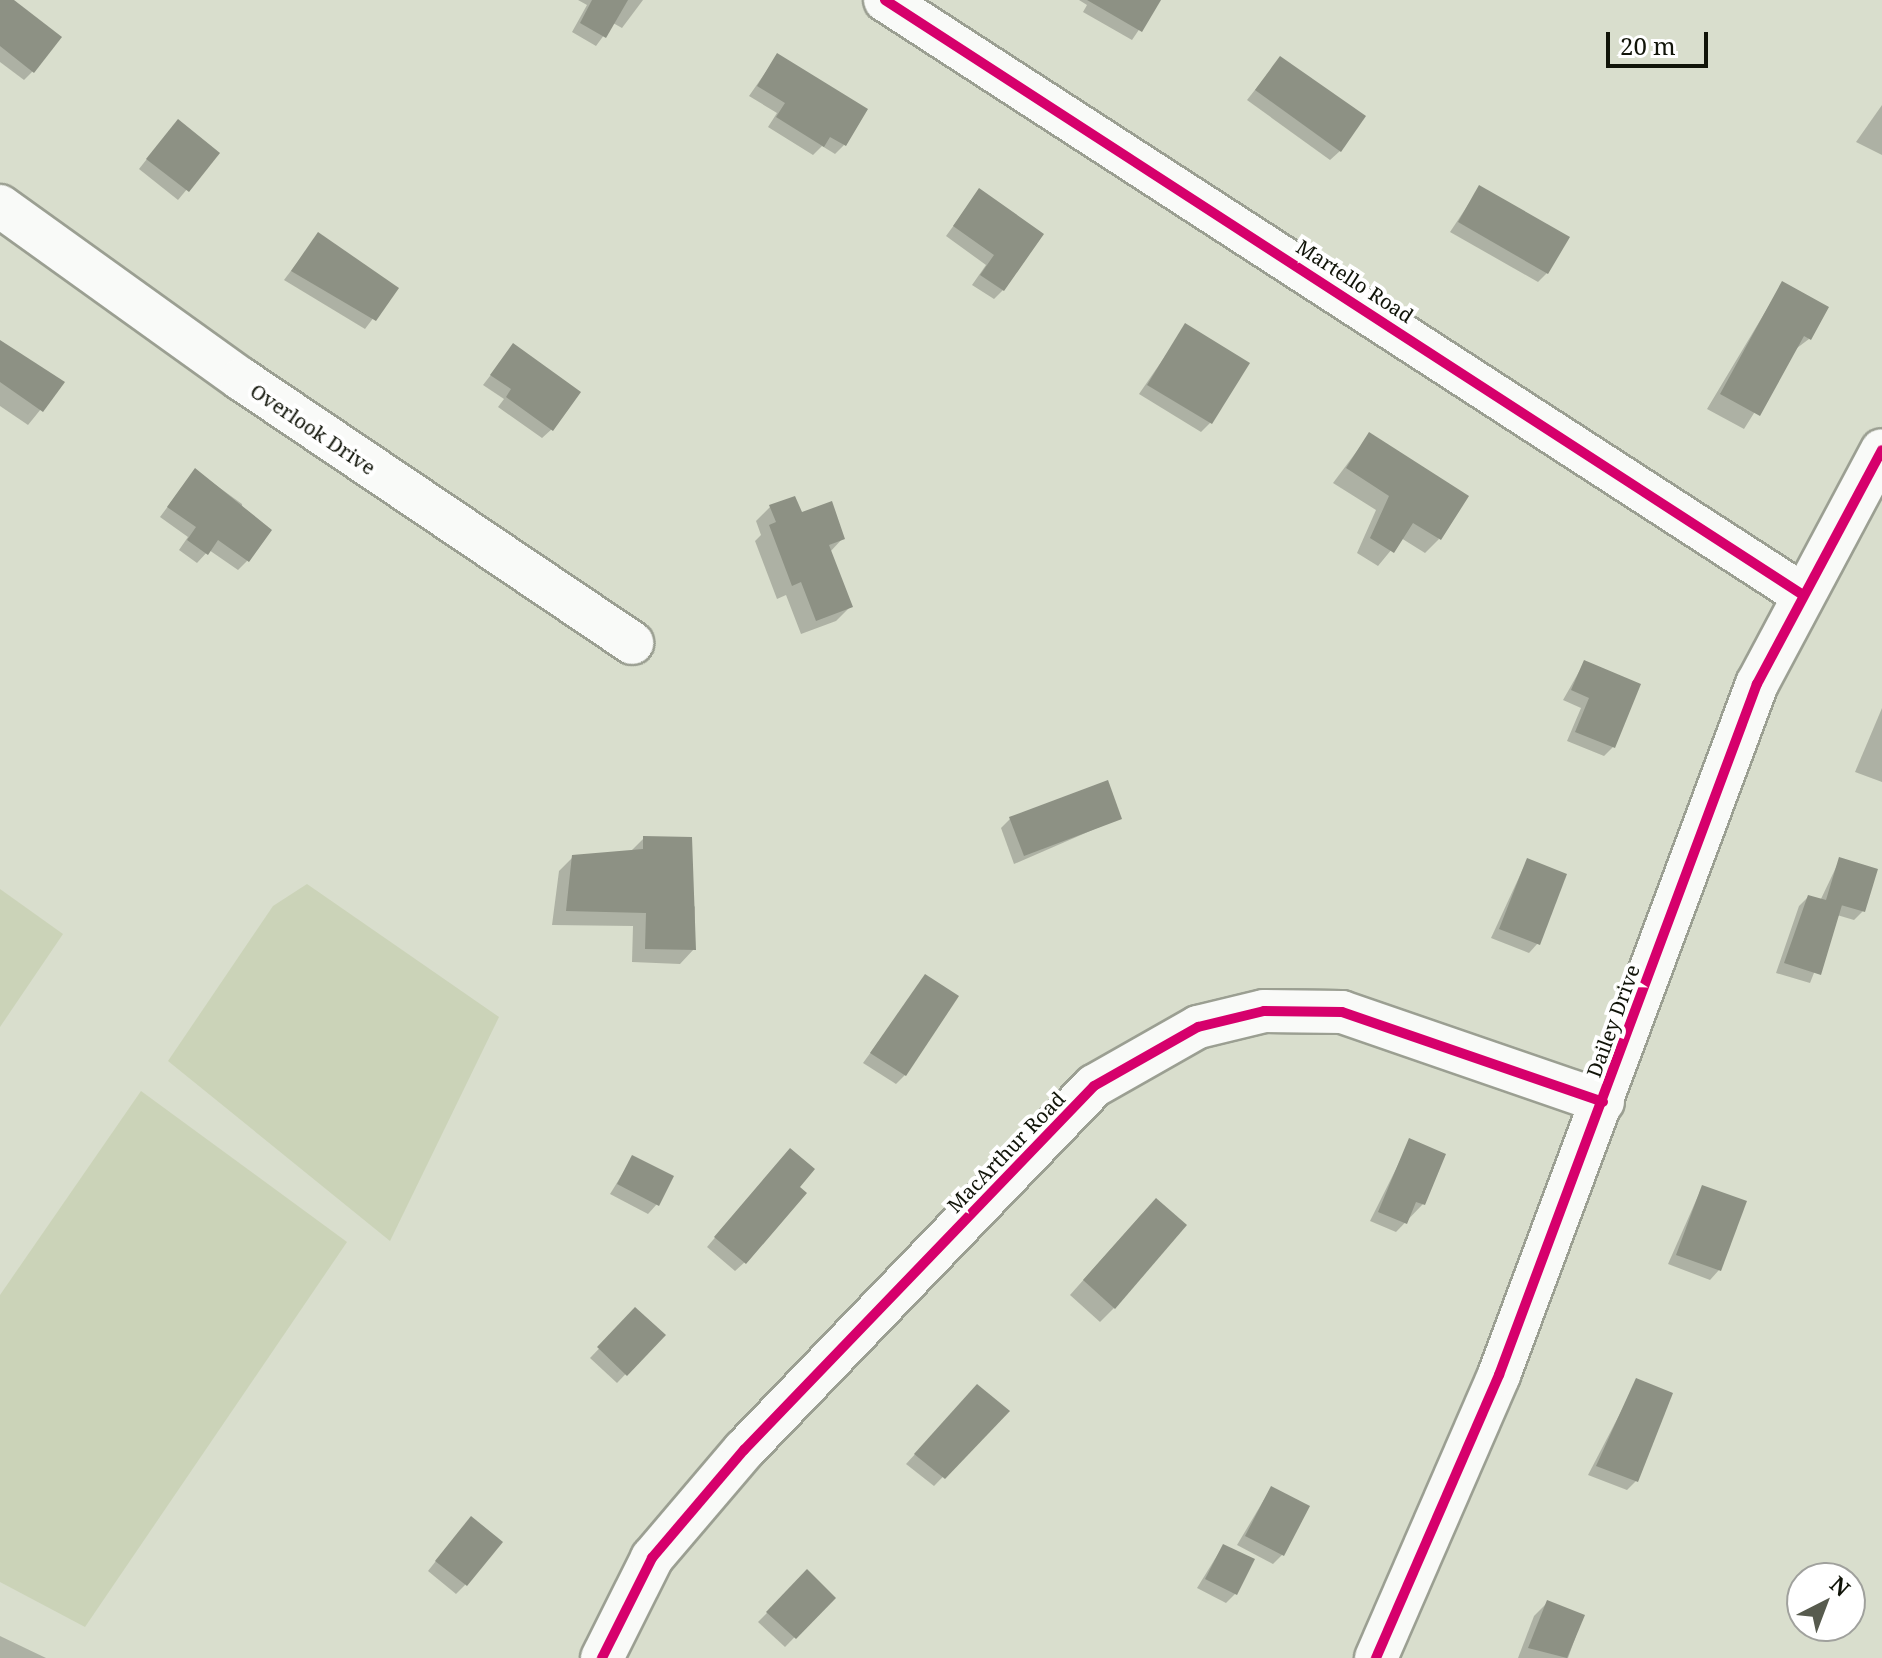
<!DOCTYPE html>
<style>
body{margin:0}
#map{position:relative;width:1882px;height:1658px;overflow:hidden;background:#d9decd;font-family:"Noto Serif",serif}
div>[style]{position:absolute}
.green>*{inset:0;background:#cbd3b8}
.shadow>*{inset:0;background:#0003}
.building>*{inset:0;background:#8d9184}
.roads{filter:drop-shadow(2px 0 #9b9f92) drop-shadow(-2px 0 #9b9f92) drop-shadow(0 2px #9b9f92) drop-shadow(0 -2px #9b9f92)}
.street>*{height:42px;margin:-21px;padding:0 21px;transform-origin:21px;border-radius:21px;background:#f9faf8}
.cycleway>*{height:10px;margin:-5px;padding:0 5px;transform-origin:5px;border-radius:5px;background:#d6006c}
span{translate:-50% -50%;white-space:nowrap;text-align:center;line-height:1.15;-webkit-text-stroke:8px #fff;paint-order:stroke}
.street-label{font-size:20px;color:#111409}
.north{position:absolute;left:1786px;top:1562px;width:80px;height:80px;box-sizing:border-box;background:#fff;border:2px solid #a0a19d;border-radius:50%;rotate:42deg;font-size:22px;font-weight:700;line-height:32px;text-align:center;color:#111409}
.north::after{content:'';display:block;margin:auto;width:28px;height:36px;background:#575b4e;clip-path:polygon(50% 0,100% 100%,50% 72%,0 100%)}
.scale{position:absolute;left:1606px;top:32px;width:102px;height:36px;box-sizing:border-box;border:4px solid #111409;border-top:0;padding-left:10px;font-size:24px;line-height:28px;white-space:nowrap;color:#111409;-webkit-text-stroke:6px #fff;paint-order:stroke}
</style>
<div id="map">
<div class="green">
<i style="clip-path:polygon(307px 884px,499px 1017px,390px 1241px,168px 1061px,273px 906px)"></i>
<i style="clip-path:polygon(0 889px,63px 934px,0 1027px)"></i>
<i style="clip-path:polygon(141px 1091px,347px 1242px,85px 1627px,0 1582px,0 1295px)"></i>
</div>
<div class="shadow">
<i style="clip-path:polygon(0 0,11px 0,33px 71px,24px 80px,0 62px)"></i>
<i style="clip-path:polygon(578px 0,643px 0,622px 28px,613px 23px,596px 46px,572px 32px,587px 5px)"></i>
<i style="clip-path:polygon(1079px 0,1159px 0,1132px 40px,1083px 12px,1087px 5px)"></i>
<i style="clip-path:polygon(777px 56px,844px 145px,835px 154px,822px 146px,813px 155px,768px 127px,777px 113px,749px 96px)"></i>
<i style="clip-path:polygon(1280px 58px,1340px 151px,1330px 160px,1247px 100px)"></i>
<i style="clip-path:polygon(1882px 105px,1882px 155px,1856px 142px)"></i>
<i style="clip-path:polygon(169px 131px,217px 153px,178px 200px,139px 169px)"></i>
<i style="clip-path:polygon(1480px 187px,1547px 273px,1538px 282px,1450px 232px)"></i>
<i style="clip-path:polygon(979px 191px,1003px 290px,994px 299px,972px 285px,986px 265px,946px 236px)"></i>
<i style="clip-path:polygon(318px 235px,396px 288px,365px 329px,284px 280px)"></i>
<i style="clip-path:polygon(1782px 284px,1809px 339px,1793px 351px,1744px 429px,1707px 409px)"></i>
<i style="clip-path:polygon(1186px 326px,1210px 423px,1201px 432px,1139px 394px)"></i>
<i style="clip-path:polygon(0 341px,62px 383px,28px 425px,0 406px)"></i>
<i style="clip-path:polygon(513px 346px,552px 429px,542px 438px,498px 407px,504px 399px,483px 385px)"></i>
<i style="clip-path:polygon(1369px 435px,1439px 539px,1425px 553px,1401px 538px,1378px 566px,1357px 553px,1376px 510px,1333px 483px)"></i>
<i style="clip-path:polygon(195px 470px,242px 504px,247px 561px,238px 570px,209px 550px,197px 563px,179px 550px,188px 537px,160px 517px)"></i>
<i style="clip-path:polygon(770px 507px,843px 538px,830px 552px,850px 607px,836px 621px,801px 634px,786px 595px,777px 599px,755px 541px,761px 535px,756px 521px)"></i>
<i style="clip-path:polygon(1584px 663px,1613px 747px,1604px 756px,1567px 741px,1581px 708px,1563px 700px)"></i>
<i style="clip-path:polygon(1882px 708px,1882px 782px,1855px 772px)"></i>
<i style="clip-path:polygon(1120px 818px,1014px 864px,1001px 828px,1010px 819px)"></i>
<i style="clip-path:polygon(644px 838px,695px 907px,694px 949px,680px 964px,632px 962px,633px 926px,552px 925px,559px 871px,573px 857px,630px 852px)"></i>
<i style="clip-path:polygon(1840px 859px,1863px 911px,1854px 920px,1837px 915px,1810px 983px,1776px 973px,1799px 906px,1808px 897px,1820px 901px)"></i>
<i style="clip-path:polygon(1527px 860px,1538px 943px,1529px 953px,1491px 938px)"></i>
<i style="clip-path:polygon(926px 977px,905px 1075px,896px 1084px,863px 1063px)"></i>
<i style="clip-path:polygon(1410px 1141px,1423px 1204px,1396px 1232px,1370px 1221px)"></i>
<i style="clip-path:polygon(633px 1157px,657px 1204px,648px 1214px,610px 1194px)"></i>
<i style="clip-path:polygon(781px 1160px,745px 1262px,735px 1271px,707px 1247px)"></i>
<i style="clip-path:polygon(1702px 1187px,1719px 1270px,1710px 1280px,1668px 1264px)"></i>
<i style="clip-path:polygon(1142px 1214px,1114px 1308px,1100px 1322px,1070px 1295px)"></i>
<i style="clip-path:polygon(636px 1310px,663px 1335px,617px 1383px,590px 1358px)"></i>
<i style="clip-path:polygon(1637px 1381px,1636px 1481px,1627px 1490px,1588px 1475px)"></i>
<i style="clip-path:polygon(968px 1396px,1007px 1411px,934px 1486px,906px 1464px)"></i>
<i style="clip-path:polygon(1271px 1488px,1282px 1555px,1273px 1564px,1237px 1545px)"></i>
<i style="clip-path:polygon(462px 1528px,465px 1585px,456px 1594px,428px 1571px)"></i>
<i style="clip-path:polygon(1223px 1546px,1235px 1594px,1226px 1603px,1197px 1588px)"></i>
<i style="clip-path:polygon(807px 1572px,833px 1598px,785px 1647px,758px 1622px)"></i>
<i style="clip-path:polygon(1548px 1602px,1583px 1616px,1568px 1658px,1518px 1658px,1534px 1616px)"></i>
<i style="clip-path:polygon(0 1636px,46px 1658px,0 1658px)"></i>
</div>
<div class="building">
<i style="clip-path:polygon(0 0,14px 0,62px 37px,34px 73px,0 46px)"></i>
<i style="clip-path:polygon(592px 0,628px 0,606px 38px,580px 23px)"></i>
<i style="clip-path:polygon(1087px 0,1161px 0,1142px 32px)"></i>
<i style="clip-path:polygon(777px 53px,868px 109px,846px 146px,830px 137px,824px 147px,776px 117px,785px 103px,757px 86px)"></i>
<i style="clip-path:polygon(1280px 56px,1366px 116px,1341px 152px,1255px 90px)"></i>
<i style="clip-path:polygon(178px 119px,220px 153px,189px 192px,146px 159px)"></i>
<i style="clip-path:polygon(1479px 185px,1570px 237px,1548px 274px,1458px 222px)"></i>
<i style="clip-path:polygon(979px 188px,1044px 234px,1004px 291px,980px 275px,994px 255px,953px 226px)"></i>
<i style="clip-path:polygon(318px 232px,399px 288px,376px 321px,291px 271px)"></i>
<i style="clip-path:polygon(1782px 281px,1829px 307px,1811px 340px,1804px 336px,1760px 416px,1720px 394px)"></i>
<i style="clip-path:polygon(1185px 323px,1250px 363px,1212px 424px,1147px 385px)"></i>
<i style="clip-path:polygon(0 340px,65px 382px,43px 412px,0 382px)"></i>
<i style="clip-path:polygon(513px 343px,581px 392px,553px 431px,506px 397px,511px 389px,490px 375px)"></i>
<i style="clip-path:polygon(1369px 432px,1469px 496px,1441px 540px,1413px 523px,1394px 553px,1370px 538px,1389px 496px,1346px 468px)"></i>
<i style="clip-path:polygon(195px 468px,272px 530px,249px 562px,218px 540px,208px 555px,187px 540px,196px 527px,167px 507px)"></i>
<i style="clip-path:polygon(795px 496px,802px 512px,832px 501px,845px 539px,829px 545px,853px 607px,816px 621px,801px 582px,792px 586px,769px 525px,776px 522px,769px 505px)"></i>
<i style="clip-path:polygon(1584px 660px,1641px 684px,1615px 748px,1575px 732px,1589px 698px,1571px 690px)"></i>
<i style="clip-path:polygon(1108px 780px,1122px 819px,1024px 856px,1009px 817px)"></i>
<i style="clip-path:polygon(643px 836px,692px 837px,696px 950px,645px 949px,646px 913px,566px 911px,572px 855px,643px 849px)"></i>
<i style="clip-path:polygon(1839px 857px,1878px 869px,1865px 912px,1834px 903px,1842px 905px,1821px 975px,1784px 963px,1808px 895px,1826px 900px)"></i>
<i style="clip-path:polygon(1527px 858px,1567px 874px,1540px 945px,1499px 929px)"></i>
<i style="clip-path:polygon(925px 974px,959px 996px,906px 1076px,870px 1053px)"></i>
<i style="clip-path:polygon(1409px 1138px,1446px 1154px,1425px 1205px,1416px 1202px,1407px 1224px,1378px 1212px)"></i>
<i style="clip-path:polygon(790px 1148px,815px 1169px,800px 1187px,807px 1193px,746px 1264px,714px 1237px)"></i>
<i style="clip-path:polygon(632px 1155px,674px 1176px,659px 1206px,617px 1184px)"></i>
<i style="clip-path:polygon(1702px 1185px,1747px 1201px,1721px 1271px,1676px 1255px)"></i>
<i style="clip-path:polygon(1156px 1198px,1187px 1225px,1115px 1309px,1083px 1280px)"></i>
<i style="clip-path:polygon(635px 1307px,666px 1335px,627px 1376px,597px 1347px)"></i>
<i style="clip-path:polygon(1636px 1378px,1673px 1393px,1638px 1482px,1596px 1466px)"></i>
<i style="clip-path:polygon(977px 1384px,1010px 1411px,945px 1479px,914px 1454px)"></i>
<i style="clip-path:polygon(1271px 1486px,1310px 1506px,1284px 1556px,1245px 1536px)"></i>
<i style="clip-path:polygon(471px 1516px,503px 1542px,467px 1586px,435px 1561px)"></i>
<i style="clip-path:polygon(1223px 1544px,1255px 1559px,1237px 1595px,1205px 1579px)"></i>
<i style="clip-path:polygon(807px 1569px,836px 1598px,796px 1639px,766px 1612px)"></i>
<i style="clip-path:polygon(1547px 1600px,1585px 1615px,1567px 1658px,1528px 1648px)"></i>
</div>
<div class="roads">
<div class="street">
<i style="left:885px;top:0;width:1094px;rotate:32.95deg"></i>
<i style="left:0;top:206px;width:297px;rotate:35.7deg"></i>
<i style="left:241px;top:379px;width:472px;rotate:34deg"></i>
<i style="left:602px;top:1658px;width:112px;rotate:-63.4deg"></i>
<i style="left:652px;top:1558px;width:142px;rotate:-49.6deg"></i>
<i style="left:744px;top:1450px;width:505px;rotate:-46.12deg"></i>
<i style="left:1094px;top:1086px;width:120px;rotate:-29.6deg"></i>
<i style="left:1198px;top:1027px;width:68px;rotate:-13.6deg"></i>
<i style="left:1264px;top:1011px;width:78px;rotate:0.7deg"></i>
<i style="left:1342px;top:1012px;width:276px;rotate:19deg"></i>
<i style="left:1376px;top:1658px;width:309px;rotate:-66.5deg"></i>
<i style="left:1499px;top:1375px;width:738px;rotate:-69.53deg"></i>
<i style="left:1757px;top:684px;width:265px;rotate:-61.9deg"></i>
</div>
</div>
<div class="cycleway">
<i style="left:885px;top:0;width:1094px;rotate:32.95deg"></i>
<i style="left:602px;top:1658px;width:112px;rotate:-63.4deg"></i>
<i style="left:652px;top:1558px;width:142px;rotate:-49.6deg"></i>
<i style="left:744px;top:1450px;width:505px;rotate:-46.12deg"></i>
<i style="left:1094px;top:1086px;width:120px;rotate:-29.6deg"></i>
<i style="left:1198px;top:1027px;width:68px;rotate:-13.6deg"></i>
<i style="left:1264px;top:1011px;width:78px;rotate:0.7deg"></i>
<i style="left:1342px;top:1012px;width:276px;rotate:19deg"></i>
<i style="left:1376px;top:1658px;width:309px;rotate:-66.5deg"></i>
<i style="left:1499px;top:1375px;width:738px;rotate:-69.53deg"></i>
<i style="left:1757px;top:684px;width:265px;rotate:-61.9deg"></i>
</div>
<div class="street-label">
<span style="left:1355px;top:281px;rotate:33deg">Martello Road</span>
<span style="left:313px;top:429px;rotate:34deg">Overlook Drive</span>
<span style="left:1613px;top:1021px;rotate:-70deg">Dailey Drive</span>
<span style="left:1006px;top:1152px;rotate:-46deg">MacArthur Road</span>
</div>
<div class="north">N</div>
<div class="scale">20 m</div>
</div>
